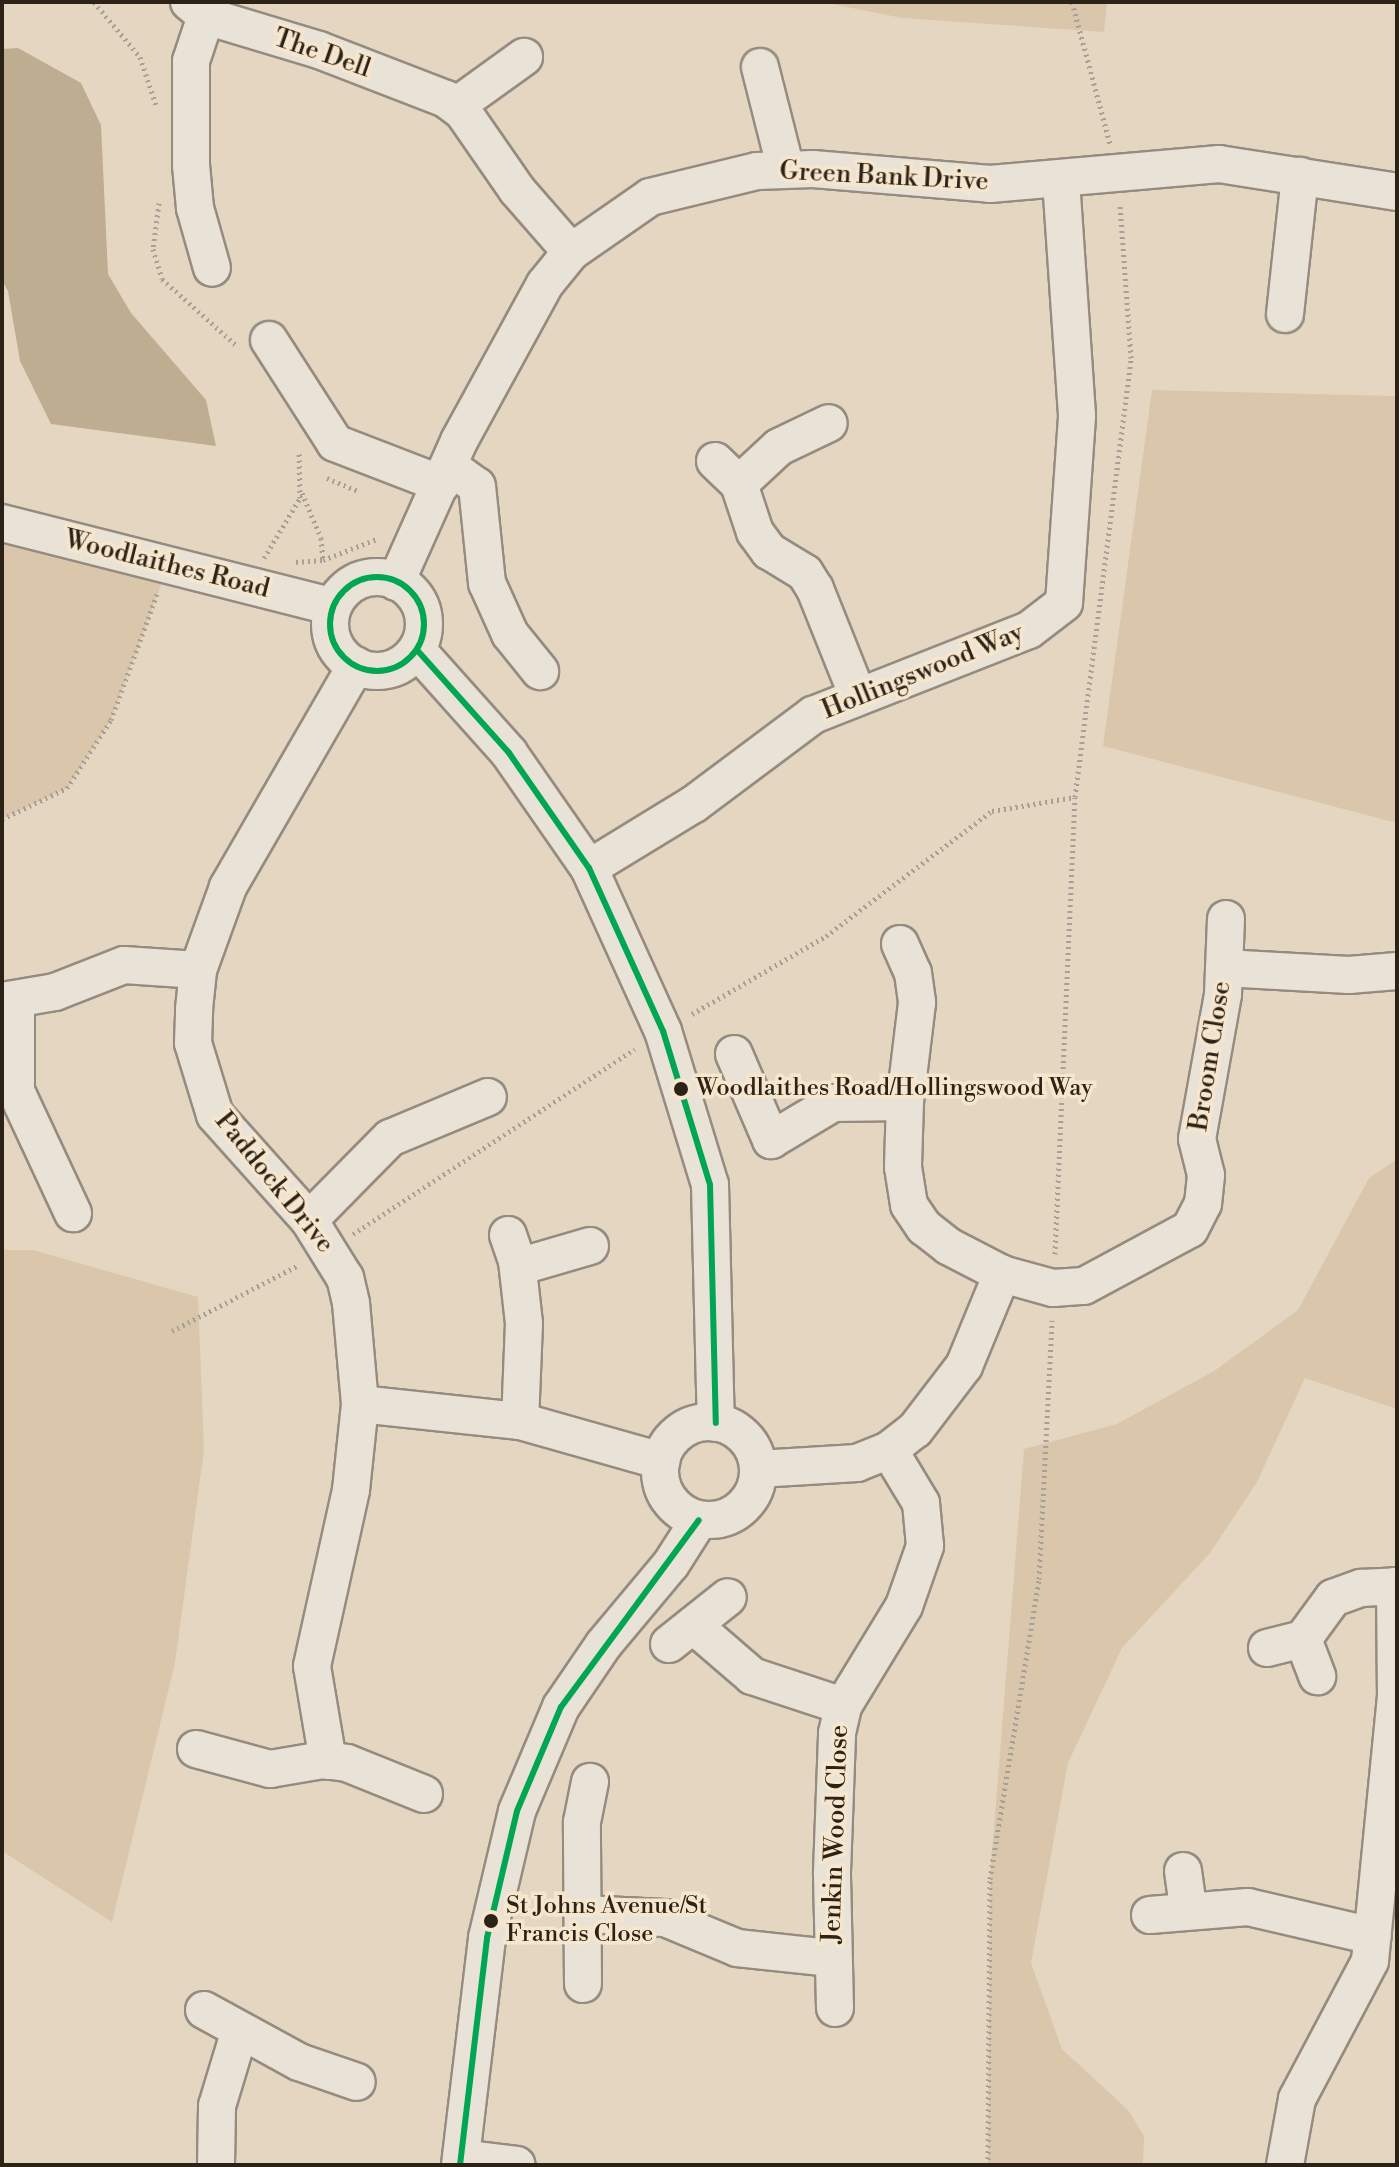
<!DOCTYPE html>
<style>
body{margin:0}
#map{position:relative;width:1399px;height:2167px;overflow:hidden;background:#e5d6c2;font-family:"Libre Bodoni",serif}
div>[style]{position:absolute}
.green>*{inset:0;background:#dac7ab}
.water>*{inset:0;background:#bfad92}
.path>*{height:5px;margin-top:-2.5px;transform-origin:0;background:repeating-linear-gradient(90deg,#a6a097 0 2px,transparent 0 6px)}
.roads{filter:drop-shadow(2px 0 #958b7f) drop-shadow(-2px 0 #958b7f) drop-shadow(0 2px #958b7f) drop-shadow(0 -2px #958b7f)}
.minor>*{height:36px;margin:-18px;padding:0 18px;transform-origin:18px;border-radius:18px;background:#e9e2d7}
.minor>.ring{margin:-18px;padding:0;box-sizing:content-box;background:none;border:36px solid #e9e2d7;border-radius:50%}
.bus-1>*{height:6px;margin:-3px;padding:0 3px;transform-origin:3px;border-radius:3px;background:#00a651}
.bus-1>.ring{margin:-3px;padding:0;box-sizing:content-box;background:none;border:6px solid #00a651;border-radius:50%}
.dots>*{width:22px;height:22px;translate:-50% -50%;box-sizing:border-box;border:4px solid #f7e6ce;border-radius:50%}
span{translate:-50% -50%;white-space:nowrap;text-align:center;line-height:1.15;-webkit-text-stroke:7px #f7e6ce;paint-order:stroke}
.bus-label{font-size:24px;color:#2c2215}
.left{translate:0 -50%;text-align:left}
.street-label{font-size:26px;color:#2c2215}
.frame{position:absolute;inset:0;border:4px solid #2c2215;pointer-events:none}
</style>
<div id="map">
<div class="green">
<i style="clip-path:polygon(822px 2px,1107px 2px,1104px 32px,902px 18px)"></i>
<i style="clip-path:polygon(1152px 390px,1397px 396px,1397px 823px,1103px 746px)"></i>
<i style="clip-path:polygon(2px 523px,163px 579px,111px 720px,67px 788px,2px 819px)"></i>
<i style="clip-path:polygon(1397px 1159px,1397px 1409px,1305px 1378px,1257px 1482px,1210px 1553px,1122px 1648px,1068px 1763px,1031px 1963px,1062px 2049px,1128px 2110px,1144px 2136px,1143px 2165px,988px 2165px,990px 1879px,1024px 1449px,1117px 1424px,1214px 1371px,1298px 1310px,1369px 1178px)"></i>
<i style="clip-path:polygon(2px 1250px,33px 1250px,198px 1297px,204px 1450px,175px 1663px,112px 1922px,2px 1851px)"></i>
</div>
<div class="water">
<i style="clip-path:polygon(18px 48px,81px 83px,101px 125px,108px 274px,131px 313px,206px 400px,216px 446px,51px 424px,20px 361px,8px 291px,2px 281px,2px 49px)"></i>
</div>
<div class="path">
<i style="left:94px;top:2px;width:72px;rotate:50.1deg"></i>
<i style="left:140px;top:57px;width:51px;rotate:71.6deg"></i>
<i style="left:1072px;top:2px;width:147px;rotate:75deg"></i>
<i style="left:159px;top:203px;width:46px;rotate:97.4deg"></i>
<i style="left:153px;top:249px;width:31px;rotate:73deg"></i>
<i style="left:162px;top:279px;width:99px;rotate:41.7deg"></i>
<i style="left:327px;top:478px;width:34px;rotate:23deg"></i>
<i style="left:302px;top:493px;width:49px;rotate:67.1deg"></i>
<i style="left:321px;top:538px;width:22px;rotate:85deg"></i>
<i style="left:264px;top:558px;width:70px;rotate:-59deg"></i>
<i style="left:300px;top:498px;width:47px;rotate:-91.2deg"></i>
<i style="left:296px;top:562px;width:27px;rotate:-4deg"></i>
<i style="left:323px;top:560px;width:58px;rotate:-21.3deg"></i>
<i style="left:2px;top:819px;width:72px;rotate:-25.5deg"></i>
<i style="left:67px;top:788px;width:81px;rotate:-57.1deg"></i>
<i style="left:111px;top:720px;width:134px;rotate:-69.9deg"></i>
<i style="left:692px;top:1014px;width:155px;rotate:-30.2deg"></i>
<i style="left:826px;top:936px;width:208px;rotate:-37deg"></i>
<i style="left:992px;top:811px;width:84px;rotate:-9.6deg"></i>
<i style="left:353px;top:1234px;width:337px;rotate:-33.3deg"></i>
<i style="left:1055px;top:1254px;width:457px;rotate:-87.5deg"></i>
<i style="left:1075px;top:797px;width:443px;rotate:-82.7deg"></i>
<i style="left:1131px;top:358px;width:153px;rotate:-94.1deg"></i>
<i style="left:172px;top:1331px;width:143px;rotate:-27.5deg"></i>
<i style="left:988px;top:2165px;width:286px;rotate:-89.6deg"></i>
<i style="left:990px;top:1879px;width:304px;rotate:-80.7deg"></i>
<i style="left:1039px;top:1579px;width:259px;rotate:-87.1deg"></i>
</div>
<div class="roads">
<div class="minor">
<i style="left:189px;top:2px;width:22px;rotate:39deg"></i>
<i style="left:206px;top:16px;width:118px;rotate:16.7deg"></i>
<i style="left:319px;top:50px;width:136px;rotate:21.1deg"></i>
<i style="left:446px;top:99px;width:21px;rotate:37deg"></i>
<i style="left:463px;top:112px;width:95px;rotate:55.3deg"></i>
<i style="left:517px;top:190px;width:82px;rotate:48.9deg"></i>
<i style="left:206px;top:16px;width:47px;rotate:108.4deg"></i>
<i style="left:191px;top:61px;width:104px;rotate:90deg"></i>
<i style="left:191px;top:165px;width:43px;rotate:84.7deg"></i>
<i style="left:195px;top:208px;width:62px;rotate:74.2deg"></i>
<i style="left:760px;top:67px;width:106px;rotate:75.8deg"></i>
<i style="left:456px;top:106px;width:84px;rotate:-35.8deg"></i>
<i style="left:1285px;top:314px;width:139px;rotate:-83.8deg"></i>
<i style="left:269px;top:340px;width:122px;rotate:57.3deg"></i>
<i style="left:335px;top:443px;width:114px;rotate:21.1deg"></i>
<i style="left:715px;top:461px;width:33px;rotate:44deg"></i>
<i style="left:739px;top:484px;width:51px;rotate:71.6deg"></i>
<i style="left:755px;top:532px;width:24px;rotate:54deg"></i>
<i style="left:769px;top:551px;width:42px;rotate:31.4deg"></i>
<i style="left:805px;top:573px;width:19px;rotate:58deg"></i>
<i style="left:815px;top:589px;width:113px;rotate:68.2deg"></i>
<i style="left:449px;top:466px;width:34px;rotate:36deg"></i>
<i style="left:477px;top:486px;width:98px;rotate:84.1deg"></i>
<i style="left:487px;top:583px;width:56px;rotate:65.7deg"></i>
<i style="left:510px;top:634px;width:48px;rotate:51deg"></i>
<i style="left:739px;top:484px;width:54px;rotate:-42.8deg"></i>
<i style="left:779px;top:447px;width:55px;rotate:-25.6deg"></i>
<i style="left:2px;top:523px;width:341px;rotate:14.2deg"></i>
<i class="ring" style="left:330px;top:577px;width:58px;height:58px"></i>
<i style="left:396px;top:582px;width:154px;rotate:-65.9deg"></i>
<i style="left:459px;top:441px;width:179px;rotate:-61.3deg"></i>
<i style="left:545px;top:284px;width:41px;rotate:-50.9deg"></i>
<i style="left:571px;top:252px;width:96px;rotate:-34.8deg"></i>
<i style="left:650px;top:197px;width:110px;rotate:-13.7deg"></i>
<i style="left:757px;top:171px;width:56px;rotate:-2deg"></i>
<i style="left:813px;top:169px;width:178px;rotate:4.8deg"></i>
<i style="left:990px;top:184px;width:230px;rotate:-5deg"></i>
<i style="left:1219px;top:164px;width:180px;rotate:8.9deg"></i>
<i style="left:417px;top:650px;width:138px;rotate:48.2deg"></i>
<i style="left:509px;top:753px;width:140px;rotate:55.2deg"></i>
<i style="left:589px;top:868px;width:179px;rotate:65.6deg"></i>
<i style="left:663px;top:1031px;width:161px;rotate:73deg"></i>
<i style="left:710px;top:1185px;width:238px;rotate:88.6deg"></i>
<i style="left:589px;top:868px;width:123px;rotate:-31.4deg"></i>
<i style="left:694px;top:804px;width:149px;rotate:-36.8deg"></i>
<i style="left:813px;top:715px;width:232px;rotate:-21.5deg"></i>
<i style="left:1029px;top:630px;width:44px;rotate:-37.6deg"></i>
<i style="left:1064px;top:603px;width:188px;rotate:-86deg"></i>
<i style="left:1077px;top:415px;width:235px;rotate:-93.9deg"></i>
<i style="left:900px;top:944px;width:32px;rotate:66deg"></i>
<i style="left:913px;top:973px;width:30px;rotate:82deg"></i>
<i style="left:917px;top:1003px;width:100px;rotate:96.9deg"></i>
<i style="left:905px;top:1102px;width:65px;rotate:91.8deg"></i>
<i style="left:903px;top:1167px;width:38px;rotate:81deg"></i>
<i style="left:909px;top:1205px;width:27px;rotate:56deg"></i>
<i style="left:924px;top:1227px;width:31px;rotate:38deg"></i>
<i style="left:948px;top:1246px;width:61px;rotate:27.4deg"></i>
<i style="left:1002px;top:1274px;width:53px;rotate:15.4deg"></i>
<i style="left:1053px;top:1288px;width:31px;rotate:-4deg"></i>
<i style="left:1084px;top:1286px;width:120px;rotate:-28.3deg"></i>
<i style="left:1190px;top:1229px;width:28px;rotate:-63deg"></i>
<i style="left:1203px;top:1204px;width:29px;rotate:-84deg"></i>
<i style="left:1206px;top:1175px;width:37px;rotate:-104deg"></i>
<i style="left:1197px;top:1139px;width:147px;rotate:-79.8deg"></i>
<i style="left:1223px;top:994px;width:75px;rotate:-87.7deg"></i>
<i style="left:1224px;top:968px;width:125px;rotate:3.2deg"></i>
<i style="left:1349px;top:975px;width:48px;rotate:-4.8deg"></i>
<i style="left:2px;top:1001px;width:54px;rotate:-9.6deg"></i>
<i style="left:55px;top:992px;width:74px;rotate:-21.4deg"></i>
<i style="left:124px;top:965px;width:74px;rotate:3.9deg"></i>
<i style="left:16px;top:1002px;width:89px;rotate:90deg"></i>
<i style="left:16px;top:1091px;width:135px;rotate:65deg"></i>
<i style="left:734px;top:1054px;width:94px;rotate:66.7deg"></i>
<i style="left:771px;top:1140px;width:72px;rotate:-30.8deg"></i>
<i style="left:833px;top:1103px;width:72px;rotate:-0.8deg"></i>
<i style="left:309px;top:1220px;width:115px;rotate:-45.4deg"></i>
<i style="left:390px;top:1138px;width:106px;rotate:-22.7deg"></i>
<i style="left:508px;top:1235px;width:28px;rotate:71deg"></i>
<i style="left:517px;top:1261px;width:62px;rotate:83.6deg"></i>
<i style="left:524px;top:1323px;width:98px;rotate:92.3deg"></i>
<i style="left:518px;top:1267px;width:75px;rotate:-16.3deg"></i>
<i style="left:360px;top:1404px;width:161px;rotate:6.1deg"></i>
<i style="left:520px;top:1421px;width:147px;rotate:15.8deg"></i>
<i class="ring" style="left:660px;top:1422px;width:62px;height:62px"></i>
<i style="left:758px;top:1469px;width:99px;rotate:-3.5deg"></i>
<i style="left:857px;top:1463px;width:35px;rotate:-22deg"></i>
<i style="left:889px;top:1450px;width:33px;rotate:-38deg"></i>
<i style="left:915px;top:1430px;width:81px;rotate:-52.6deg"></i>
<i style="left:964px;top:1366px;width:100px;rotate:-67.6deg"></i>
<i style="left:693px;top:1625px;width:78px;rotate:40.8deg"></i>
<i style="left:752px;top:1676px;width:96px;rotate:18.2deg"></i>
<i style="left:1303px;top:1639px;width:51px;rotate:-53.8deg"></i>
<i style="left:1333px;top:1598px;width:30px;rotate:-20deg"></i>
<i style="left:1361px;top:1588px;width:36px;rotate:-3deg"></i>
<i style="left:669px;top:1644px;width:75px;rotate:-38.5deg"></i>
<i style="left:1267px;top:1648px;width:37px;rotate:-14deg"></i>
<i style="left:1303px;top:1639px;width:40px;rotate:69deg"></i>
<i style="left:196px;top:1749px;width:77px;rotate:15.1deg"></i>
<i style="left:270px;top:1769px;width:54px;rotate:-9.6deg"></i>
<i style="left:323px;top:1760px;width:24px;rotate:7deg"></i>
<i style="left:347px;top:1763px;width:83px;rotate:21.9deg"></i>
<i style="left:328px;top:1761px;width:96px;rotate:-99.6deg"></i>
<i style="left:312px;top:1666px;width:180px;rotate:-77.5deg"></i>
<i style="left:351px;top:1490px;width:86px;rotate:-84deg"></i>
<i style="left:360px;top:1404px;width:101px;rotate:-95.1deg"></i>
<i style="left:351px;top:1303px;width:26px;rotate:-103deg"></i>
<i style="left:345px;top:1278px;width:68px;rotate:-121.8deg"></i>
<i style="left:309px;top:1220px;width:141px;rotate:-131.8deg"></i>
<i style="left:215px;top:1115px;width:75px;rotate:-107deg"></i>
<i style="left:193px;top:1043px;width:34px;rotate:-88deg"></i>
<i style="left:194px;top:1009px;width:39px;rotate:-84deg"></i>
<i style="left:198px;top:970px;width:88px;rotate:-70.1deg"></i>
<i style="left:228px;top:887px;width:256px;rotate:-60deg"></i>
<i style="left:1183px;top:1871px;width:37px;rotate:82deg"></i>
<i style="left:583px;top:1914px;width:82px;rotate:2.8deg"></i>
<i style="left:665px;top:1918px;width:78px;rotate:22.6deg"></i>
<i style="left:737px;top:1948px;width:95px;rotate:6.1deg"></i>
<i style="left:1150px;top:1915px;width:98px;rotate:-4.7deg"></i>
<i style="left:1248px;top:1907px;width:128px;rotate:13.1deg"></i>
<i style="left:583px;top:1984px;width:162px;rotate:-90.4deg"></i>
<i style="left:582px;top:1822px;width:41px;rotate:-78.7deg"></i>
<i style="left:835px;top:2008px;width:136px;rotate:-91.3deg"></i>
<i style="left:832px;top:1872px;width:139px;rotate:-87.9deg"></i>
<i style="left:837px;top:1733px;width:28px;rotate:-77deg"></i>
<i style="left:843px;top:1706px;width:117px;rotate:-58.6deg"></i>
<i style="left:904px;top:1606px;width:64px;rotate:-70.7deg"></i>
<i style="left:925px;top:1546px;width:43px;rotate:-95.3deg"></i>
<i style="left:921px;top:1503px;width:62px;rotate:-121.1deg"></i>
<i style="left:204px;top:2010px;width:108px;rotate:28.7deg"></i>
<i style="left:299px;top:2062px;width:61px;rotate:19deg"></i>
<i style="left:461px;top:2158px;width:56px;rotate:7.1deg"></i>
<i style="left:216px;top:2165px;width:59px;rotate:-89deg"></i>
<i style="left:217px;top:2106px;width:79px;rotate:-73.2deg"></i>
<i style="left:460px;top:2165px;width:229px;rotate:-83.2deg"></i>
<i style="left:487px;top:1938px;width:130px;rotate:-76.7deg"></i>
<i style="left:517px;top:1811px;width:113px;rotate:-67.1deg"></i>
<i style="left:561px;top:1707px;width:76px;rotate:-55.7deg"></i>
<i style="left:604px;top:1644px;width:104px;rotate:-50.1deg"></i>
<i style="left:671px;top:1564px;width:52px;rotate:-57.5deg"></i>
<i style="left:1285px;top:2165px;width:67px;rotate:-79.7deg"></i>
<i style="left:1297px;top:2099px;width:156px;rotate:-62.1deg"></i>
<i style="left:1370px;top:1961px;width:264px;rotate:-84.4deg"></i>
<i style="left:1396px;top:1698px;width:112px;rotate:-90.5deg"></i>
</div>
</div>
<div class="bus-1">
<i class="ring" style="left:330px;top:577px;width:88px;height:88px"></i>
<i style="left:417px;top:650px;width:138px;rotate:48.2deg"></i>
<i style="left:509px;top:753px;width:140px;rotate:55.2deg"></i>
<i style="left:589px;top:868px;width:179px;rotate:65.6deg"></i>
<i style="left:663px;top:1031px;width:161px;rotate:73deg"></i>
<i style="left:710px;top:1185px;width:238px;rotate:88.6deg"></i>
<i style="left:460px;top:2165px;width:229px;rotate:-83.2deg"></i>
<i style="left:487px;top:1938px;width:130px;rotate:-76.7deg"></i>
<i style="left:517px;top:1811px;width:113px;rotate:-67.1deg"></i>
<i style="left:561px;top:1707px;width:232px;rotate:-53.6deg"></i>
</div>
<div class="dots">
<i style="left:681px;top:1089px;background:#2c2215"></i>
<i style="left:491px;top:1921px;background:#2c2215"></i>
</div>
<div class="bus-label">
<span class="left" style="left:696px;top:1089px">Woodlaithes Road/Hollingswood Way</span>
<span class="left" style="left:506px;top:1921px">St Johns Avenue/St<br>Francis Close</span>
</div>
<div class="street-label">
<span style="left:322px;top:54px;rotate:19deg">The Dell</span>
<span style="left:884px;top:177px;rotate:3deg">Green Bank Drive</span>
<span style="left:167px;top:565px;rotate:14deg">Woodlaithes Road</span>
<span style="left:923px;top:672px;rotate:-22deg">Hollingswood Way</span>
<span style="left:1211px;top:1056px;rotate:-81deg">Broom Close</span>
<span style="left:274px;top:1183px;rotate:51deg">Paddock Drive</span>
<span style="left:836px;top:1834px;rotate:-88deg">Jenkin Wood Close</span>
</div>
<div class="frame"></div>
</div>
